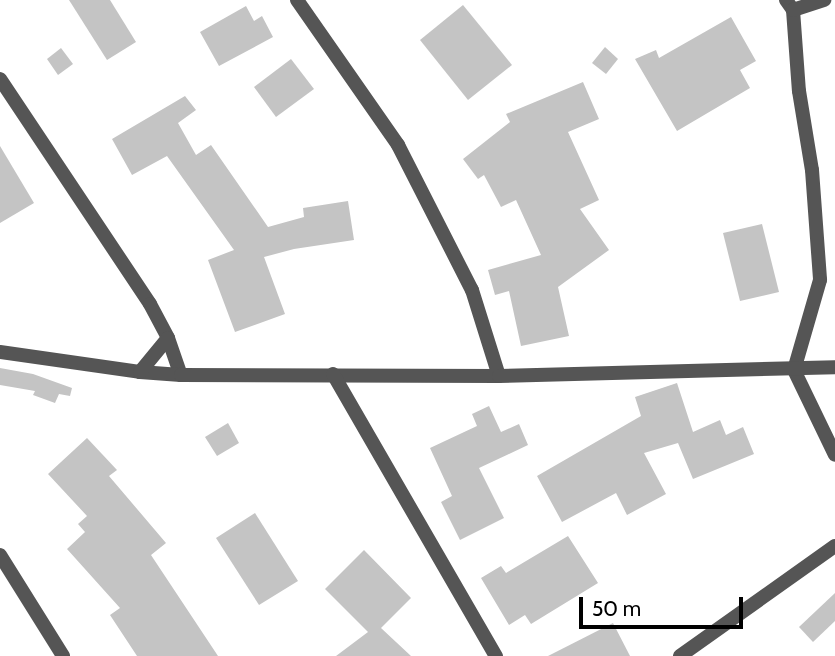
<!DOCTYPE html>
<style>
body{margin:0}
#map{position:relative;width:835px;height:656px;overflow:hidden;background:#fff;font-family:Cabin,sans-serif}
div>[style]{position:absolute}
.building>*{inset:0;background:#c4c4c4}
.street>*{height:14px;margin:-7px;padding:0 7px;transform-origin:7px;border-radius:7px;background:#555}
span{translate:-50% -50%;white-space:nowrap;text-align:center;line-height:1.15;-webkit-text-stroke:5px #fff;paint-order:stroke}
.scale{position:absolute;left:579px;top:597px;width:164px;height:32px;box-sizing:border-box;border:4px solid #000;border-top:0;padding-left:9px;font-size:21px;line-height:24px;white-space:nowrap;color:#000;-webkit-text-stroke:5px #fff;paint-order:stroke}
</style>
<div id="map">
<div class="building">
<i style="clip-path:polygon(69px 0,110px 0,136px 42px,107px 60px)"></i>
<i style="clip-path:polygon(463px 5px,512px 65px,468px 100px,420px 40px)"></i>
<i style="clip-path:polygon(246px 6px,254px 21px,262px 16px,273px 37px,219px 66px,200px 32px)"></i>
<i style="clip-path:polygon(731px 17px,756px 61px,740px 70px,750px 88px,677px 131px,635px 59px,656px 50px,659px 58px)"></i>
<i style="clip-path:polygon(605px 47px,618px 59px,606px 74px,592px 63px)"></i>
<i style="clip-path:polygon(61px 48px,73px 64px,58px 75px,47px 59px)"></i>
<i style="clip-path:polygon(291px 59px,314px 89px,276px 117px,254px 87px)"></i>
<i style="clip-path:polygon(583px 82px,599px 119px,568px 132px,599px 200px,580px 209px,609px 250px,558px 287px,569px 336px,521px 346px,509px 291px,495px 295px,488px 270px,541px 255px,516px 200px,501px 207px,484px 175px,478px 179px,463px 159px,510px 122px,506px 114px)"></i>
<i style="clip-path:polygon(185px 96px,196px 110px,178px 123px,196px 155px,211px 145px,268px 227px,304px 217px,303px 208px,348px 201px,354px 240px,294px 249px,264px 257px,285px 314px,235px 332px,208px 260px,234px 250px,167px 156px,132px 175px,112px 139px)"></i>
<i style="clip-path:polygon(0 146px,34px 203px,0 223px)"></i>
<i style="clip-path:polygon(762px 224px,779px 292px,740px 301px,723px 233px)"></i>
<i style="clip-path:polygon(0 368px,33px 374px,72px 388px,70px 396px,59px 394px,55px 403px,33px 395px,35px 391px,0 385px)"></i>
<i style="clip-path:polygon(677px 383px,693px 432px,720px 420px,726px 435px,743px 427px,754px 454px,693px 479px,678px 443px,644px 453px,666px 494px,627px 515px,616px 493px,562px 522px,537px 476px,641px 416px,635px 397px)"></i>
<i style="clip-path:polygon(489px 406px,501px 432px,519px 424px,528px 445px,479px 468px,504px 518px,460px 540px,441px 502px,452px 496px,430px 448px,477px 426px,472px 414px)"></i>
<i style="clip-path:polygon(228px 423px,239px 443px,217px 456px,205px 437px)"></i>
<i style="clip-path:polygon(87px 438px,117px 470px,109px 476px,166px 543px,151px 555px,218px 656px,137px 656px,110px 615px,120px 608px,67px 549px,85px 532px,78px 524px,87px 516px,48px 474px)"></i>
<i style="clip-path:polygon(255px 513px,298px 581px,259px 605px,216px 538px)"></i>
<i style="clip-path:polygon(568px 536px,598px 583px,531px 624px,525px 615px,509px 625px,481px 578px,501px 566px,506px 573px)"></i>
<i style="clip-path:polygon(364px 550px,411px 598px,381px 628px,411px 656px,336px 656px,368px 632px,325px 589px)"></i>
<i style="clip-path:polygon(835px 593px,835px 621px,813px 642px,799px 627px)"></i>
<i style="clip-path:polygon(613px 623px,630px 656px,548px 656px)"></i>
</div>
<div class="street">
<i style="left:297px;top:0;width:177px;rotate:55.1deg"></i>
<i style="left:398px;top:145px;width:163px;rotate:63deg"></i>
<i style="left:472px;top:290px;width:90px;rotate:72.6deg"></i>
<i style="left:786px;top:0;width:12px;rotate:55deg"></i>
<i style="left:793px;top:10px;width:81px;rotate:85.8deg"></i>
<i style="left:799px;top:91px;width:80px;rotate:80.7deg"></i>
<i style="left:812px;top:170px;width:110px;rotate:85.8deg"></i>
<i style="left:820px;top:280px;width:94px;rotate:106.1deg"></i>
<i style="left:794px;top:370px;width:94px;rotate:64.2deg"></i>
<i style="left:793px;top:10px;width:33px;rotate:-18deg"></i>
<i style="left:0;top:79px;width:270px;rotate:56.3deg"></i>
<i style="left:150px;top:304px;width:38px;rotate:62deg"></i>
<i style="left:168px;top:338px;width:39px;rotate:71deg"></i>
<i style="left:0;top:352px;width:141px;rotate:8.1deg"></i>
<i style="left:140px;top:372px;width:41px;rotate:4.2deg"></i>
<i style="left:181px;top:375px;width:318px;rotate:0.2deg"></i>
<i style="left:499px;top:376px;width:336px;rotate:-1.5deg"></i>
<i style="left:140px;top:372px;width:44px;rotate:-50.5deg"></i>
<i style="left:333px;top:374px;width:326px;rotate:60deg"></i>
<i style="left:0;top:555px;width:119px;rotate:58deg"></i>
<i style="left:680px;top:656px;width:190px;rotate:-35.4deg"></i>
</div>
<div class="scale">50 m</div>
</div>
